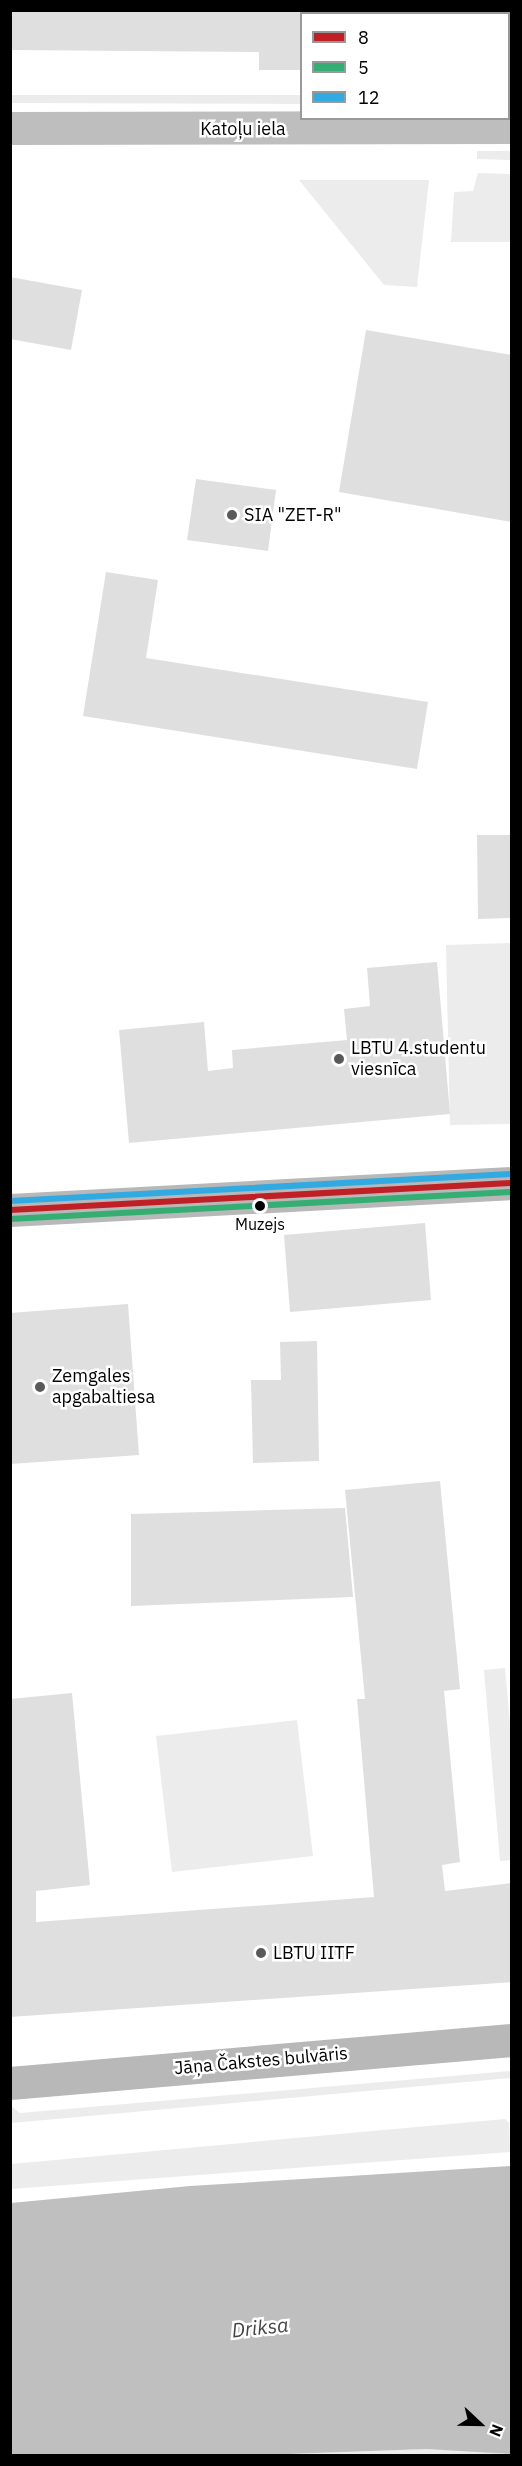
<!DOCTYPE html>
<meta charset="utf-8">
<style>
body{margin:0}
#map{position:relative;width:522px;height:2466px;overflow:hidden;background:#fff;font-family:"IBM Plex Sans",sans-serif}
div>[style]{position:absolute}
.green>*{inset:0;background:#ececec}
.water>*{inset:0;background:#bfbfbf}
.building>*{inset:0;background:#dfdfdf}
.street>*{height:33px;margin:-16.5px;padding:0 16.5px;transform-origin:16.5px;border-radius:16.5px;background:#bebebe}
.secondary>*{height:33px;margin:-16.5px;padding:0 16.5px;transform-origin:16.5px;border-radius:16.5px;background:#b8b8b8}
.bus-1>*{height:6px;margin:-3px;padding:0 3px;transform-origin:3px;border-radius:3px;background:#be2026}
.bus-2>*{height:6px;margin:-3px;padding:0 3px;transform-origin:3px;border-radius:3px;background:#35ae73}
.bus-3>*{height:6px;margin:-3px;padding:0 3px;transform-origin:3px;border-radius:3px;background:#31aae1}
.dots>*{width:16px;height:16px;translate:-50% -50%;box-sizing:border-box;border:3px solid #fff;border-radius:50%}
span{translate:-50% -50%;white-space:nowrap;text-align:center;line-height:1.15;-webkit-text-stroke:5px #fff;paint-order:stroke}
.bus-label{font-size:16px;color:#000}
.street-label{font-size:18px;color:#000}
.poi-label{font-size:18px;color:#000}
.left{translate:0 -50%;text-align:left}
.water-label{font-size:20px;color:#444;font-style:italic}
.frame{position:absolute;inset:0;border:12px solid #000;pointer-events:none}
.legend{position:absolute;left:300px;top:12px;width:210px;height:108px;box-sizing:border-box;background:#fff;border:2px solid #999;margin:0;padding:8px 10px;list-style:none;font-size:18px;color:#000}
.legend li{display:flex;align-items:center;gap:12px;height:30px}
.legend b{width:30px;border:2px solid #999}
.north{position:absolute;left:450px;top:2394px;width:60px;height:60px;-webkit-text-stroke:4px #fff;paint-order:stroke;rotate:112deg;font-size:16px;font-weight:700;line-height:24px;text-align:center;color:#000}
.north::after{content:'';display:block;margin:auto;width:21px;height:27px;background:#000;clip-path:polygon(50% 0,100% 100%,50% 72%,0 100%)}
</style>
<div id="map">
<div class="green">
<i style="clip-path:polygon(11px 95px,301px 95px,302px 104px,11px 103px)"></i>
<i style="clip-path:polygon(477px 151px,511px 151px,511px 160px,477px 159px)"></i>
<i style="clip-path:polygon(478px 173px,511px 174px,511px 242px,451px 242px,454px 192px,473px 191px)"></i>
<i style="clip-path:polygon(299px 180px,429px 180px,417px 287px,384px 285px)"></i>
<i style="clip-path:polygon(511px 943px,511px 1124px,450px 1125px,446px 945px)"></i>
<i style="clip-path:polygon(505px 1668px,512px 1746px,512px 1860px,500px 1861px,484px 1670px)"></i>
<i style="clip-path:polygon(297px 1720px,313px 1856px,172px 1872px,156px 1736px)"></i>
<i style="clip-path:polygon(511px 2071px,511px 2078px,11px 2123px,11px 2106px,20px 2113px)"></i>
<i style="clip-path:polygon(505px 2119px,509px 2123px,510px 2152px,11px 2189px,11px 2164px)"></i>
<i style="clip-path:polygon(427px 2449px,482px 2450px,511px 2456px,230px 2456px)"></i>
</div>
<div class="water">
<i style="clip-path:polygon(511px 2166px,511px 2454px,427px 2449px,230px 2456px,11px 2455px,11px 2203px,190px 2186px)"></i>
</div>
<div class="building">
<i style="clip-path:polygon(12px 10px,512px 10px,512px 48px,508px 14px,302px 14px,302px 70px,259px 70px,259px 52px,12px 50px)"></i>
<i style="clip-path:polygon(10px 277px,82px 290px,71px 350px,10px 339px)"></i>
<i style="clip-path:polygon(366px 330px,512px 355px,512px 522px,339px 492px)"></i>
<i style="clip-path:polygon(196px 479px,276px 490px,268px 551px,187px 540px)"></i>
<i style="clip-path:polygon(106px 572px,158px 580px,146px 658px,428px 702px,417px 769px,83px 716px)"></i>
<i style="clip-path:polygon(477px 835px,512px 835px,512px 918px,478px 919px)"></i>
<i style="clip-path:polygon(437px 962px,450px 1114px,129px 1143px,119px 1030px,204px 1022px,208px 1071px,233px 1068px,232px 1050px,347px 1040px,344px 1009px,370px 1006px,367px 968px)"></i>
<i style="clip-path:polygon(425px 1223px,431px 1300px,290px 1312px,284px 1235px)"></i>
<i style="clip-path:polygon(128px 1304px,139px 1455px,10px 1464px,10px 1313px)"></i>
<i style="clip-path:polygon(317px 1341px,319px 1461px,253px 1463px,251px 1380px,281px 1380px,280px 1342px)"></i>
<i style="clip-path:polygon(440px 1481px,460px 1689px,444px 1691px,460px 1862px,442px 1865px,445px 1891px,512px 1883px,512px 1982px,10px 2017px,10px 1699px,72px 1693px,90px 1885px,36px 1891px,36px 1922px,374px 1897px,357px 1699px,365px 1699px,345px 1490px)"></i>
<i style="clip-path:polygon(345px 1508px,353px 1597px,131px 1606px,131px 1514px)"></i>
</div>
<div class="street">
<i style="left:10px;top:128px;width:502px;rotate:-0.11deg"></i>
</div>
<div class="secondary">
<i style="left:10px;top:1210px;width:503px;rotate:-3.08deg"></i>
<i style="left:10px;top:2083px;width:504px;rotate:-4.9deg"></i>
</div>
<div class="bus-1">
<i style="left:10px;top:1210px;width:503px;rotate:-3.08deg"></i>
</div>
<div class="bus-2">
<i style="left:10px;top:1219px;width:503px;rotate:-3.08deg"></i>
</div>
<div class="bus-3">
<i style="left:10px;top:1201px;width:503px;rotate:-3.08deg"></i>
</div>
<div class="dots">
<i style="left:232px;top:515px;background:#595959"></i>
<i style="left:339px;top:1059px;background:#595959"></i>
<i style="left:260px;top:1206px;background:#000"></i>
<i style="left:40px;top:1387px;background:#595959"></i>
<i style="left:261px;top:1953px;background:#595959"></i>
</div>
<div class="bus-label">
<span style="left:260px;top:1224px">Muzejs</span>
</div>
<div class="street-label">
<span style="left:243px;top:129px">Katoļu iela</span>
<span style="left:261px;top:2061px;rotate:-5deg">Jāņa Čakstes bulvāris</span>
</div>
<div class="poi-label">
<span class="left" style="left:244px;top:515px">SIA "ZET-R"</span>
<span class="left" style="left:351px;top:1059px">LBTU 4.studentu<br>viesnīca</span>
<span class="left" style="left:52px;top:1387px">Zemgales<br>apgabaltiesa</span>
<span class="left" style="left:273px;top:1953px">LBTU IITF</span>
</div>
<div class="water-label">
<span style="left:260px;top:2327px;rotate:-6deg">Driksa</span>
</div>
<div class="frame"></div>
<ul class="legend">
<li><b style="height:8px;background:#be2026"></b>8</li>
<li><b style="height:8px;background:#35ae73"></b>5</li>
<li><b style="height:8px;background:#31aae1"></b>12</li>
</ul>
<div class="north">N</div>
</div>
